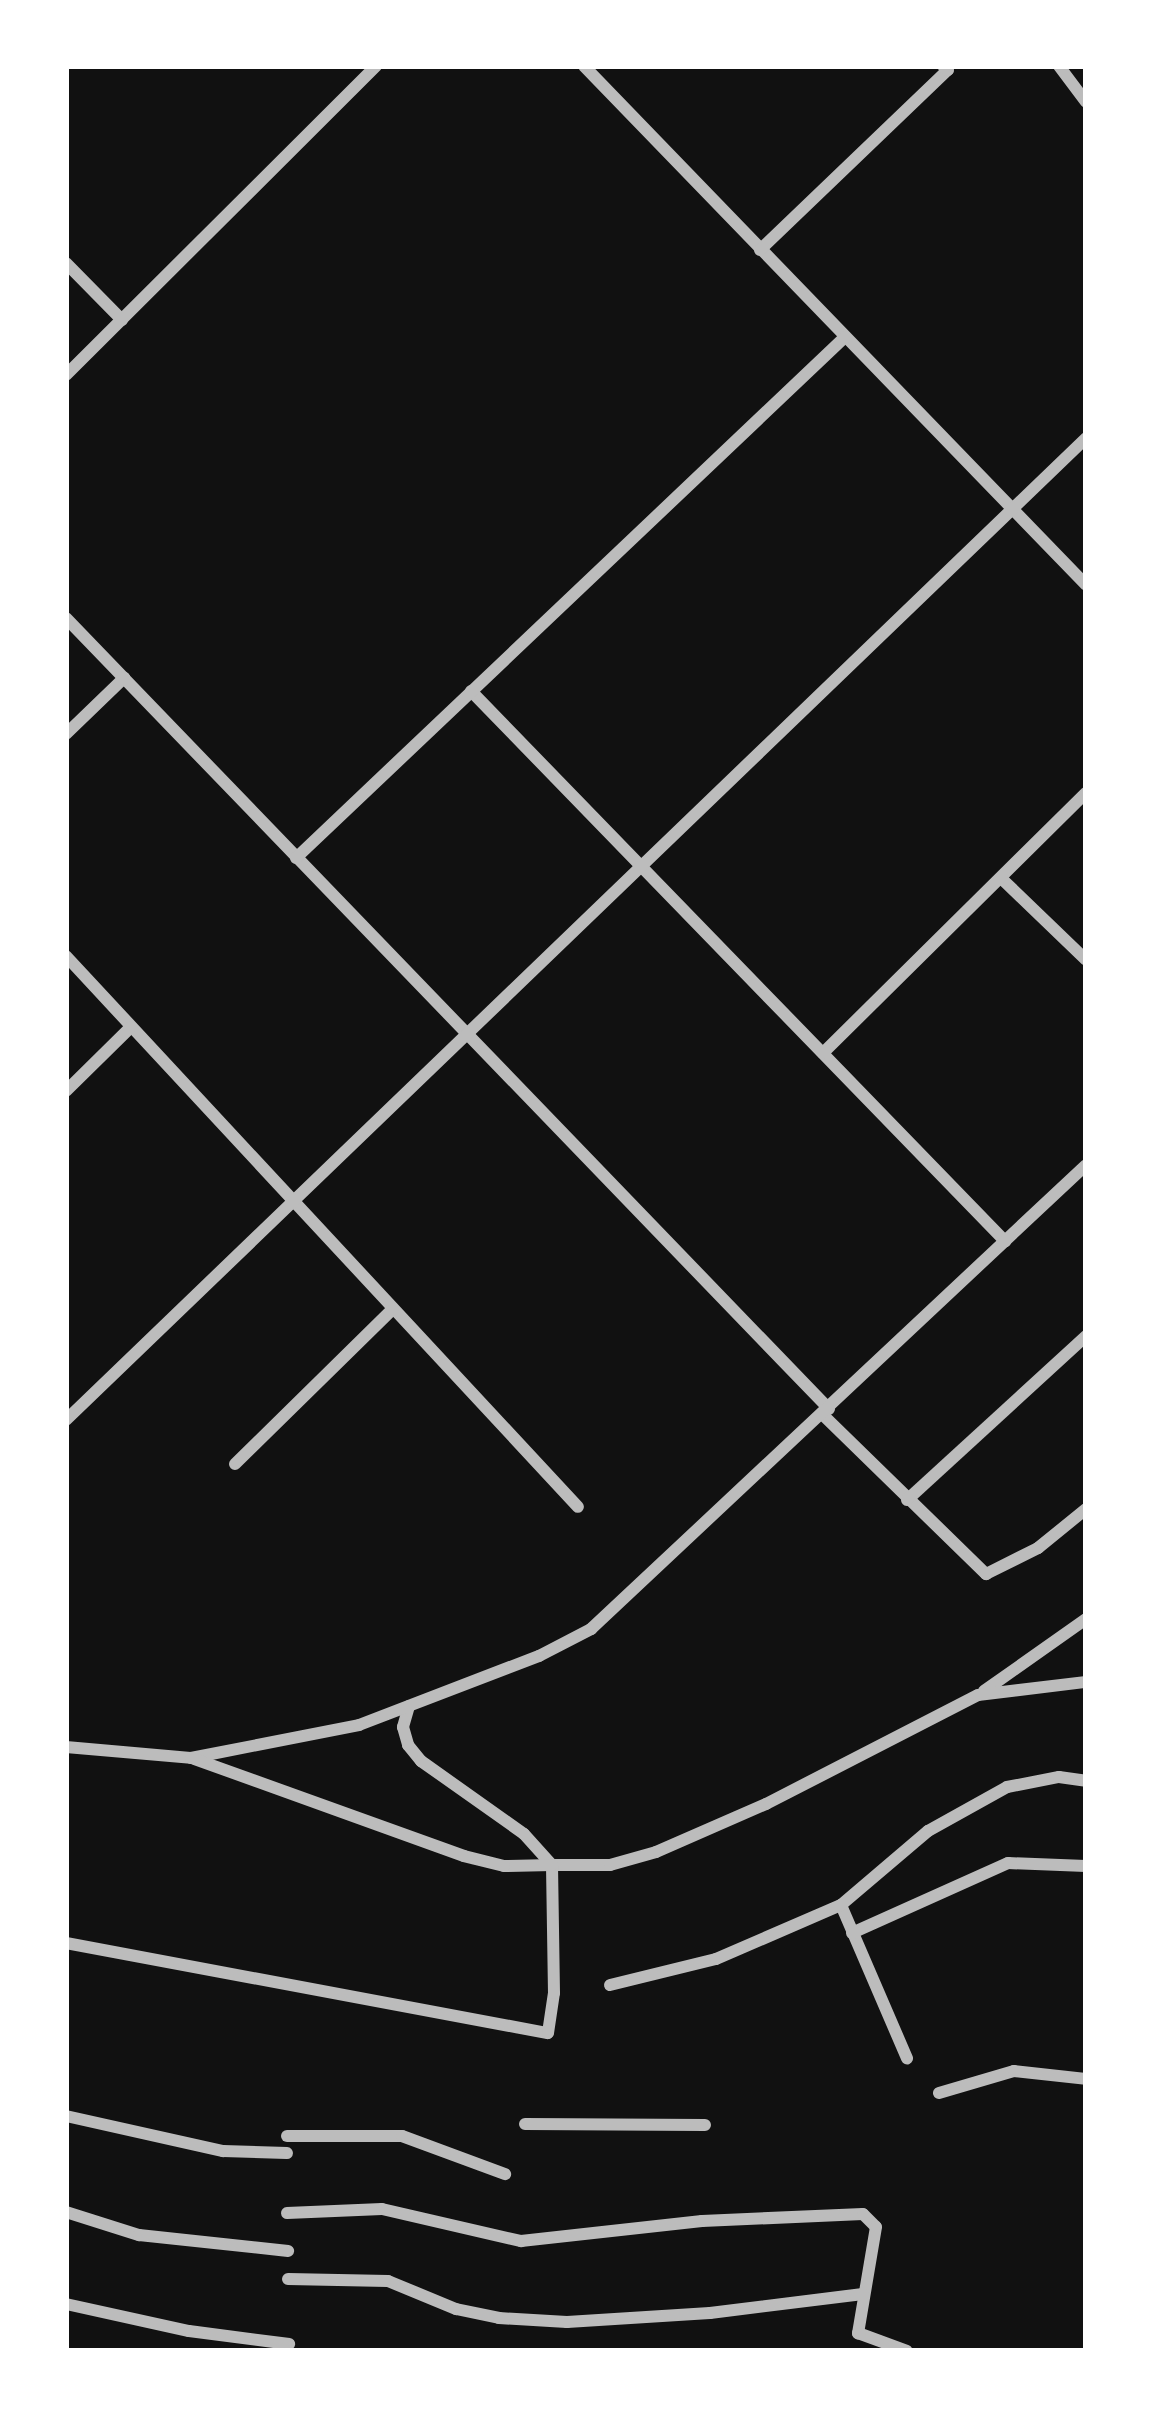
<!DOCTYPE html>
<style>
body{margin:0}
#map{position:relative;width:1152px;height:2417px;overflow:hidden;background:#111;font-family:"Times New Roman",serif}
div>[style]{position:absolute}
.minor>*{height:12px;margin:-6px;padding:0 6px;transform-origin:6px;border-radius:6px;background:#bcbcbc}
span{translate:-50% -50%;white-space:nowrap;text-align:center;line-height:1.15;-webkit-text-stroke:10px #fff;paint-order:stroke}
.frame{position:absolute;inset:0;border:69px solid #fff;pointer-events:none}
</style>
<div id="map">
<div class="minor">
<i style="left:584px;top:66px;width:722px;rotate:45.95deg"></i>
<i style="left:1059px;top:66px;width:45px;rotate:53.1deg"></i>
<i style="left:760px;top:250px;width:260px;rotate:-43.8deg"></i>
<i style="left:948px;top:70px;width:6px;rotate:-141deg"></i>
<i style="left:66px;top:263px;width:80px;rotate:45.5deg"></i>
<i style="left:66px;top:375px;width:438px;rotate:-44.9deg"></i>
<i style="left:66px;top:618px;width:1099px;rotate:46.03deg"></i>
<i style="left:471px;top:691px;width:767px;rotate:45.85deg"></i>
<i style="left:66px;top:734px;width:81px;rotate:-44deg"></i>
<i style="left:296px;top:858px;width:757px;rotate:-43.5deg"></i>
<i style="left:1003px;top:880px;width:115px;rotate:43.9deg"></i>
<i style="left:66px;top:956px;width:752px;rotate:47.1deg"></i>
<i style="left:823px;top:1053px;width:370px;rotate:-44.7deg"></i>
<i style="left:66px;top:1091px;width:91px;rotate:-44.6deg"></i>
<i style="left:823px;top:1415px;width:228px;rotate:44.3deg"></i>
<i style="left:986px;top:1574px;width:58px;rotate:-26.6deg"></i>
<i style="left:1038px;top:1548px;width:62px;rotate:-39.1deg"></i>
<i style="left:66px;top:1420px;width:1416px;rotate:-43.91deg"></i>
<i style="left:235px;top:1464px;width:221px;rotate:-44.5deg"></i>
<i style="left:907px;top:1500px;width:243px;rotate:-42.5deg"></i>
<i style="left:984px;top:1691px;width:125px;rotate:-35.2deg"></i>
<i style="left:409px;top:1706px;width:22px;rotate:106deg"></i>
<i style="left:403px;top:1727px;width:19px;rotate:74deg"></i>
<i style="left:408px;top:1745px;width:21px;rotate:51deg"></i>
<i style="left:421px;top:1761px;width:126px;rotate:35.3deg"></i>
<i style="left:524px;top:1834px;width:42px;rotate:47.9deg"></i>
<i style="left:552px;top:1865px;width:58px"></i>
<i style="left:610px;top:1865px;width:48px;rotate:-15.8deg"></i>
<i style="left:656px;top:1852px;width:120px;rotate:-23.6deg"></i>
<i style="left:766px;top:1804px;width:238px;rotate:-27.2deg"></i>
<i style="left:978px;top:1695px;width:109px;rotate:-6.9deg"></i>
<i style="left:66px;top:1747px;width:125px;rotate:5deg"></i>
<i style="left:191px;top:1758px;width:171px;rotate:-11.1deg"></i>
<i style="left:359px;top:1725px;width:193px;rotate:-21deg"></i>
<i style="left:539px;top:1656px;width:59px;rotate:-27.4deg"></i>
<i style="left:591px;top:1629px;width:678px;rotate:-43.15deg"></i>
<i style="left:841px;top:1905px;width:167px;rotate:66.7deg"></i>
<i style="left:852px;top:1933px;width:171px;rotate:-24.2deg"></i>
<i style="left:1008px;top:1863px;width:78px;rotate:2.2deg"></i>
<i style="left:66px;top:1943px;width:490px;rotate:10.6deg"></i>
<i style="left:548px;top:2033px;width:40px;rotate:-81.5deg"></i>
<i style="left:554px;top:1993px;width:128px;rotate:-90.9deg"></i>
<i style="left:552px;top:1865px;width:48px;rotate:178.8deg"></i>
<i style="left:504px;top:1866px;width:41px;rotate:-166deg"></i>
<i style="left:464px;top:1856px;width:287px;rotate:-160.2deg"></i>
<i style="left:610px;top:1985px;width:109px;rotate:-13.8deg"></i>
<i style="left:716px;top:1959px;width:136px;rotate:-23.4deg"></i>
<i style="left:841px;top:1905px;width:114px;rotate:-40.4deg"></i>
<i style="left:928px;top:1831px;width:90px;rotate:-29.1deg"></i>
<i style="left:1007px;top:1787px;width:53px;rotate:-10.9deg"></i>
<i style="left:1059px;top:1777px;width:27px;rotate:8deg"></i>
<i style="left:939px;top:2093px;width:78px;rotate:-16.3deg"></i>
<i style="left:1014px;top:2071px;width:72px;rotate:6.3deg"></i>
<i style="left:66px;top:2116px;width:161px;rotate:12.6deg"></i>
<i style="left:223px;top:2151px;width:64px;rotate:1.8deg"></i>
<i style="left:525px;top:2124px;width:180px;rotate:0.3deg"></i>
<i style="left:287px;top:2136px;width:115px"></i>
<i style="left:402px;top:2136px;width:110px;rotate:20.3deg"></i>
<i style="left:66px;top:2212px;width:77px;rotate:17.5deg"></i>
<i style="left:139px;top:2235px;width:150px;rotate:6.1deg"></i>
<i style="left:287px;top:2213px;width:95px;rotate:-2.4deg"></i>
<i style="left:382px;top:2209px;width:143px;rotate:13deg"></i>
<i style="left:521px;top:2241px;width:182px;rotate:-6.3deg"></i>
<i style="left:702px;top:2221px;width:161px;rotate:-2.5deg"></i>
<i style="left:863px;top:2214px;width:18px;rotate:45deg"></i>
<i style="left:876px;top:2227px;width:108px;rotate:99.6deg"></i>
<i style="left:858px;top:2333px;width:52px;rotate:20.2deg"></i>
<i style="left:288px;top:2279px;width:100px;rotate:1.1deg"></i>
<i style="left:388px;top:2281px;width:74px;rotate:22.4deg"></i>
<i style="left:456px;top:2309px;width:44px;rotate:11.8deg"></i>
<i style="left:499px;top:2318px;width:68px;rotate:3.4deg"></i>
<i style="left:567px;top:2322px;width:143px;rotate:-3.6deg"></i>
<i style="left:710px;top:2313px;width:154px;rotate:-7.1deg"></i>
<i style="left:66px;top:2304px;width:126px;rotate:12.4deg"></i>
<i style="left:189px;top:2331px;width:101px;rotate:7.4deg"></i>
</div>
<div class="frame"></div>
</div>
